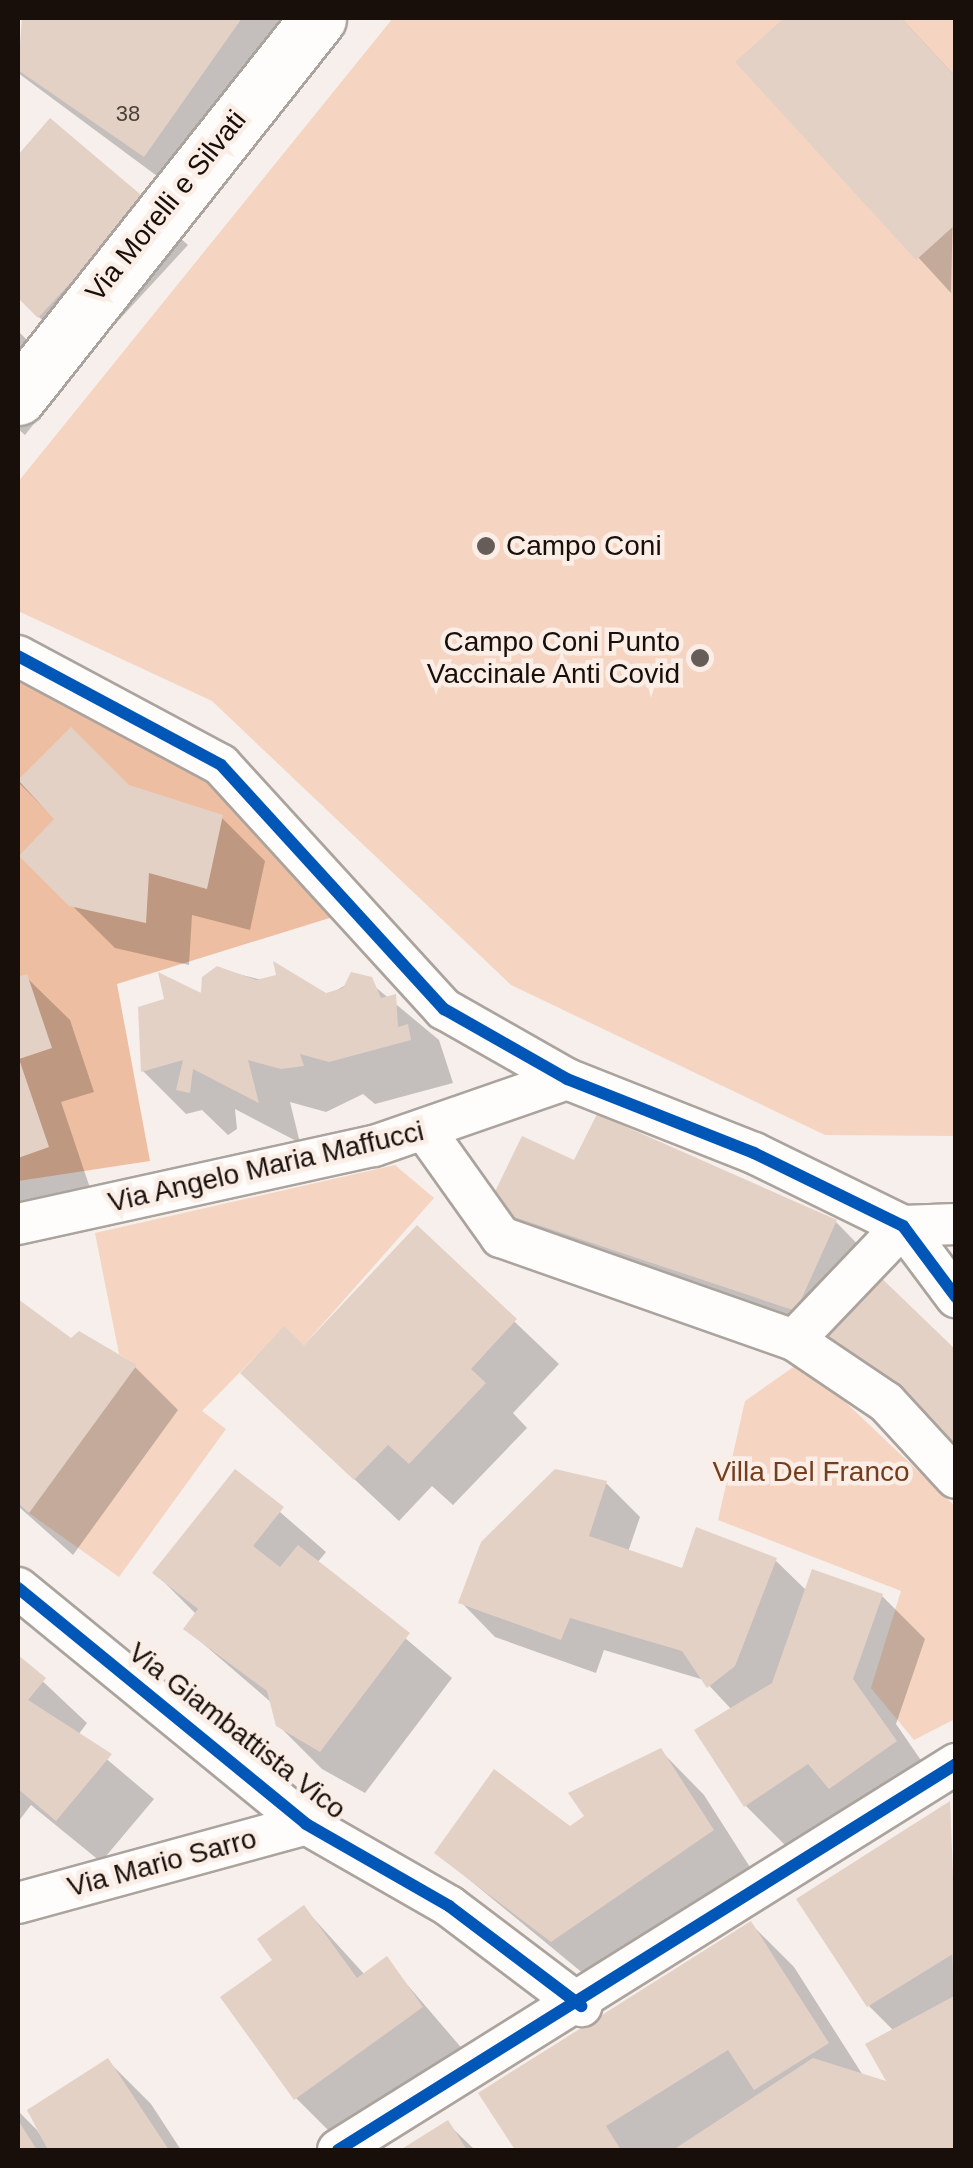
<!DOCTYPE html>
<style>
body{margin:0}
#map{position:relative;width:973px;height:2168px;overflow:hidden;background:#f6efeb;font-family:Arial,sans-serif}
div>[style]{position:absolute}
.green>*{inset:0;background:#f5d5c2}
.forest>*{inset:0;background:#eebea2}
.shadow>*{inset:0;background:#0003}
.building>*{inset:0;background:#e4d1c6}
.roads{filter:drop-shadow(2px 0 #aba39d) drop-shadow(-2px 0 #aba39d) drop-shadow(0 2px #aba39d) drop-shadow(0 -2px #aba39d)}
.minor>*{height:40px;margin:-20px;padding:0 20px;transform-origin:20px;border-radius:20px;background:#fefdfc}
.secondary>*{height:55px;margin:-27.5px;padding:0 27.5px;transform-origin:27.5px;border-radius:27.5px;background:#fefdfc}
.cycleway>*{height:12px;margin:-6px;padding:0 6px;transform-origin:6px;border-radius:6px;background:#0057b8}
.dots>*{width:28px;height:28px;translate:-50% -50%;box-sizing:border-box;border:5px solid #faeee7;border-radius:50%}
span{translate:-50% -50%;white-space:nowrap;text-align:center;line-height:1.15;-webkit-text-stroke:9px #faeee7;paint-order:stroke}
.number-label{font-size:22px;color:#4c4039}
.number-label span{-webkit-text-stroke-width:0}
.street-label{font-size:28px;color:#190f0a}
.poi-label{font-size:28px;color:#190f0a}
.left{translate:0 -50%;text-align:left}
.right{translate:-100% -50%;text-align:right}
.park-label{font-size:28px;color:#743e1d}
.frame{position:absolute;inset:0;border:20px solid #190f0a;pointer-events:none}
</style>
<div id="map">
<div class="green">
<i style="clip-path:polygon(393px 18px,955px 18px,955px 1136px,825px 1135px,511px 985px,212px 701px,18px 611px,18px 482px)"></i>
<i style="clip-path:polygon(395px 1165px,434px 1198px,304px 1345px,284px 1327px,202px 1411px,226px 1429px,119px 1577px,29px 1513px,136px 1365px,119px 1354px,95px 1233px)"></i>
<i style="clip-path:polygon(802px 1361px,955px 1506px,955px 1719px,914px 1740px,871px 1688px,901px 1591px,718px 1520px,745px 1401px)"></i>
</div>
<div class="forest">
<i style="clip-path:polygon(18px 670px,218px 776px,336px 916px,117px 984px,150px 1161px,18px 1181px)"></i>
</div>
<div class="shadow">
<i style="clip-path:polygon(25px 18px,315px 18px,188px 199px,18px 73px)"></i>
<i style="clip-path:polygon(788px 18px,901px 18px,956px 77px,951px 293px,739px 62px)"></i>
<i style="clip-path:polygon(50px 122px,188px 245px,83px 359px,18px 297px,18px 159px)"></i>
<i style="clip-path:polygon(18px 331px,68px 381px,25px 435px,18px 429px)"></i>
<i style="clip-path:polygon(71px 731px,128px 788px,221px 817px,265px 861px,250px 930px,192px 915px,189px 965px,115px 948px,22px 856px,56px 820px,18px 782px)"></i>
<i style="clip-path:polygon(218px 969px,326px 996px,362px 976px,439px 1040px,453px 1083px,375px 1104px,363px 1094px,326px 1112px,290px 1102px,300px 1143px,235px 1109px,237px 1129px,228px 1135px,202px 1110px,186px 1114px,143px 1071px)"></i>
<i style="clip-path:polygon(26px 977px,70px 1020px,94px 1092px,61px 1102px,91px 1191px,18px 1215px,18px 979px)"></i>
<i style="clip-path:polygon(575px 1163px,836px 1222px,879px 1266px,842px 1347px,533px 1251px,490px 1208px)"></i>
<i style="clip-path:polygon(417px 1229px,559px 1364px,513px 1413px,527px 1428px,453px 1505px,432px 1486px,399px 1521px,287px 1416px,305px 1348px)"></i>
<i style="clip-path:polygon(18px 1302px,71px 1342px,135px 1367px,178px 1410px,73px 1555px,18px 1506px)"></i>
<i style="clip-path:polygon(235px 1473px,326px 1552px,317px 1563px,452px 1678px,365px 1793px,322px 1769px,278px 1725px,273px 1704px,186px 1629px,197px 1615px,155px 1573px)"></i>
<i style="clip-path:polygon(606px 1483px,640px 1517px,628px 1552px,684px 1571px,775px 1560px,807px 1591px,882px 1596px,925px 1639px,896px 1724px,938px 1785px,789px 1849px,746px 1806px,697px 1731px,732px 1710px,704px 1680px,604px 1650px,596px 1673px,495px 1637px,461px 1602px)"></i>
<i style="clip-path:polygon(18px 1658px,87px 1723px,78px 1735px,154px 1799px,101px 1862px,31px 1805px,18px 1822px)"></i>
<i style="clip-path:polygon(661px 1751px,704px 1795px,755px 1875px,596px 1984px,437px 1853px,570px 1829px)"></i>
<i style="clip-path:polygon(950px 1804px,956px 2150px,518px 2150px,482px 2093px,751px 1924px,794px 1967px,864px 2077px,891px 2085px,894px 2031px,869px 2006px)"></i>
<i style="clip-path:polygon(304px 1908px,365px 1975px,386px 1960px,465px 2052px,339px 2141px,296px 2098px)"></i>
<i style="clip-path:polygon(108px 2061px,151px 2104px,181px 2150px,53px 2150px)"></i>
<i style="clip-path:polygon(18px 2111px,37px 2130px,50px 2150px,18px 2150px)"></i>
<i style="clip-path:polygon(447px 2123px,475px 2150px,404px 2150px)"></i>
</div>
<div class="building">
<i style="clip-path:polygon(22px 18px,242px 18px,144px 157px,18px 70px)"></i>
<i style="clip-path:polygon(784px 18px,901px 18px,956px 77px,956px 224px,916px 260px,735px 62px)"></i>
<i style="clip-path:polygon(50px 118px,147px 200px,38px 318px,18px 298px,18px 155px)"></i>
<i style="clip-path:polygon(71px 727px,129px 785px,223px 815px,207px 889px,149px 873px,146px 923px,69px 906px,19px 856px,54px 819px,18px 780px)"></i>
<i style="clip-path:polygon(273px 961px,326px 993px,343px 988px,351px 972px,372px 977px,381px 998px,396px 994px,398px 1027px,408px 1024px,411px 1040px,329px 1062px,300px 1054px,304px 1066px,281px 1069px,248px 1060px,259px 1103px,193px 1069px,190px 1093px,176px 1090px,183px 1060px,141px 1072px,138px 1007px,164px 999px,158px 972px,201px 993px,202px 977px,217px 966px,256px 980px,276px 975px)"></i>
<i style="clip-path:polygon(27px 974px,52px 1048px,19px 1059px,49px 1147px,18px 1158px,18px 977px)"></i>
<i style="clip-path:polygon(597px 1114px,837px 1220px,796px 1311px,487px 1208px,522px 1136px,574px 1160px)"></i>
<i style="clip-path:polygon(417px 1225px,517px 1319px,471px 1369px,486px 1383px,409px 1464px,388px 1445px,354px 1480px,240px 1373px,284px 1326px,304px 1345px)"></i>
<i style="clip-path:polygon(871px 1268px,956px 1350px,956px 1460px,816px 1324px)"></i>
<i style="clip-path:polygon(18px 1299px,71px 1338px,79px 1331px,137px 1365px,29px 1513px,18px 1503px)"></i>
<i style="clip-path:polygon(235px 1469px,284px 1507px,253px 1546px,280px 1567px,298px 1545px,410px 1633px,320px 1752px,276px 1726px,267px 1691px,183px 1629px,198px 1609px,152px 1573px)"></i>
<i style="clip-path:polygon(555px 1469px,607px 1481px,589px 1536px,682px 1568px,696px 1527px,777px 1558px,735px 1666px,707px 1688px,682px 1651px,570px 1618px,561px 1640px,458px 1603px,481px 1542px)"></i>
<i style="clip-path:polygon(812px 1569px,883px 1594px,853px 1679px,897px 1741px,829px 1789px,808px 1764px,744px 1807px,694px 1730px,772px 1683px)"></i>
<i style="clip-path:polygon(18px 1655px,46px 1678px,28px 1700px,112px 1754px,56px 1821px,18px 1789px)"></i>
<i style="clip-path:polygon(661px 1748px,714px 1830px,551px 1942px,434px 1853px,494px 1769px,570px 1826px,584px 1816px,568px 1793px)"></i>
<i style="clip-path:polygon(950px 1801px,956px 1952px,867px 2007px,796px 1899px)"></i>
<i style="clip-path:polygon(304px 1905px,357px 1978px,387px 1956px,423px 2007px,294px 2100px,220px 1997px,272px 1960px,257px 1939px)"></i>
<i style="clip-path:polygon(751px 1921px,829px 2043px,754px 2090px,728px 2050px,606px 2126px,621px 2150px,515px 2150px,478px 2093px)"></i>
<i style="clip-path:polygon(956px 1995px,956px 2150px,676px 2148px,813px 2058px,886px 2081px,865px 2044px)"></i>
<i style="clip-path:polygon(108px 2058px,169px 2150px,48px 2150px,27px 2110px)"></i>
<i style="clip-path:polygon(18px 2120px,37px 2150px,18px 2150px)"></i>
<i style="clip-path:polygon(448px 2120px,467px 2150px,400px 2150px)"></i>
</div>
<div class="roads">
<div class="minor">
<i style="left:18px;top:656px;width:230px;rotate:28.2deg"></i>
<i style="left:221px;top:765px;width:331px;rotate:47.6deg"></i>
<i style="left:444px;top:1009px;width:142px;rotate:29.6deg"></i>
<i style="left:567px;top:1079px;width:201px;rotate:21.6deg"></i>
<i style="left:754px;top:1153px;width:166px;rotate:26.1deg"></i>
<i style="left:903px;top:1226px;width:89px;rotate:53.3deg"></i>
<i style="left:426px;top:1132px;width:129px;rotate:54.5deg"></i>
<i style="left:501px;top:1237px;width:311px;rotate:19.4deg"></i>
<i style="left:794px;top:1340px;width:111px;rotate:34deg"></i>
<i style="left:886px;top:1402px;width:103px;rotate:47.4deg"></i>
<i style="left:18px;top:1224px;width:364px;rotate:-12.4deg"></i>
<i style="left:374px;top:1146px;width:204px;rotate:-19.1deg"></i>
<i style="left:903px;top:1226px;width:53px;rotate:-2.2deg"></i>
<i style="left:794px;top:1340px;width:158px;rotate:-46.3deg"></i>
<i style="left:18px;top:1588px;width:372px;rotate:39.3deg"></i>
<i style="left:306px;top:1824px;width:165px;rotate:29.8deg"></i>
<i style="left:449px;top:1906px;width:166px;rotate:37.1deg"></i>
<i style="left:18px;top:1903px;width:299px;rotate:-15.3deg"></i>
<i style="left:338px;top:2150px;width:729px;rotate:-31.99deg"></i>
</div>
<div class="secondary">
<i style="left:18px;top:397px;width:483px;rotate:-51.6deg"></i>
</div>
</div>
<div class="cycleway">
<i style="left:18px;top:656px;width:230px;rotate:28.2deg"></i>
<i style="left:221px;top:765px;width:331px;rotate:47.6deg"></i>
<i style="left:444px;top:1009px;width:142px;rotate:29.6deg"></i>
<i style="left:567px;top:1079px;width:201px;rotate:21.6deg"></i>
<i style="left:754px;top:1153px;width:166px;rotate:26.1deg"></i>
<i style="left:903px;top:1226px;width:89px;rotate:53.3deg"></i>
<i style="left:18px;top:1588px;width:372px;rotate:39.3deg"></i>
<i style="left:306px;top:1824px;width:165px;rotate:29.8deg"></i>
<i style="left:449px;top:1906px;width:166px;rotate:37.1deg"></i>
<i style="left:338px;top:2150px;width:729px;rotate:-31.99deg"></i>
</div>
<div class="dots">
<i style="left:486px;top:546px;background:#665d59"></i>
<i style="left:700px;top:658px;background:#665d59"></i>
</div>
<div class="number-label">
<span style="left:128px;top:114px">38</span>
</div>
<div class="street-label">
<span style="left:166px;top:206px;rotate:-51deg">Via Morelli e Silvati</span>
<span style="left:266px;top:1167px;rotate:-13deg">Via Angelo Maria Maffucci</span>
<span style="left:237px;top:1731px;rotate:38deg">Via Giambattista Vico</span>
<span style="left:162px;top:1863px;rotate:-15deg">Via Mario Sarro</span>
</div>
<div class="poi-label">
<span class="left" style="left:506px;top:546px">Campo Coni</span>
<span class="right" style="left:680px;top:658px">Campo Coni Punto<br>Vaccinale Anti Covid</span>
</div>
<div class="park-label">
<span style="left:811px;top:1472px">Villa Del Franco</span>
</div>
<div class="frame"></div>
</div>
